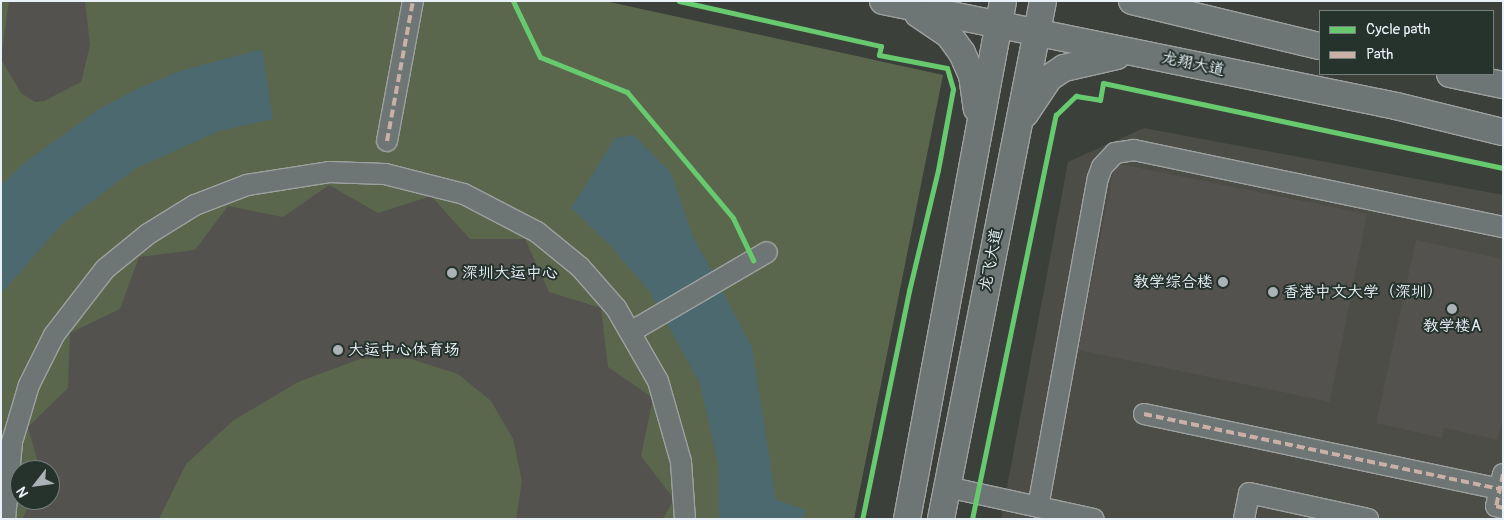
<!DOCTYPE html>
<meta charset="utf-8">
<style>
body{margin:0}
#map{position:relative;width:1504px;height:520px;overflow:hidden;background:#3c403b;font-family:Pangolin,"LXGW WenKai TC",sans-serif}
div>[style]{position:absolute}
.built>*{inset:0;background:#4b4d46}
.green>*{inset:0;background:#5a674c}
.water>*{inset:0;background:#4b696f}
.building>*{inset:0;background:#53524e}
.roads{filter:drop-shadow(1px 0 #9da1a0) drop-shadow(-1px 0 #9da1a0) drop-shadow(0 1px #9da1a0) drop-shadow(0 -1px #9da1a0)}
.minor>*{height:20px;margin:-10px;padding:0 10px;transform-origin:10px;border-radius:10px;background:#6e7575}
.major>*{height:26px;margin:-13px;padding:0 13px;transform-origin:13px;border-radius:13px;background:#6e7575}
.quiet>*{height:4px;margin-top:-2px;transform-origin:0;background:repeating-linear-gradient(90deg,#cab0a6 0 8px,transparent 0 12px)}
.cycleway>*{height:5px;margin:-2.5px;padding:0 2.5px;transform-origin:2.5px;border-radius:2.5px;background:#67ca6e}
.dots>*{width:14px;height:14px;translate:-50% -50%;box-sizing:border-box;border:2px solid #26332d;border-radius:50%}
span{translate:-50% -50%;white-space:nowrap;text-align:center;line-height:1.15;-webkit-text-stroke:4px #26332d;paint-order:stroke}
.street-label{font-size:16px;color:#e8f1f8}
.poi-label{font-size:16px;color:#e8f1f8}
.left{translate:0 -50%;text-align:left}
.right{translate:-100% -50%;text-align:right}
.frame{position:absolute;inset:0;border:2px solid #e8f1f8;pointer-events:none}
.legend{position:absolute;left:1319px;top:10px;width:175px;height:65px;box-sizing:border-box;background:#26332d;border:1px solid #747f7e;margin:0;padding:6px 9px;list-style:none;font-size:15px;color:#e8f1f8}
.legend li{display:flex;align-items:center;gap:10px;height:25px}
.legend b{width:25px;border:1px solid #747f7e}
.north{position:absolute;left:10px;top:460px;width:50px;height:50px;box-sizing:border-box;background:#26332d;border:1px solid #747f7e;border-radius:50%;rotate:240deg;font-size:14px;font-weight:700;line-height:20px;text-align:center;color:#e8f1f8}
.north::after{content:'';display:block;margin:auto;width:18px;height:22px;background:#acb3b6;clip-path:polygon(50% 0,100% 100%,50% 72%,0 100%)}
</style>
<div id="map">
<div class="built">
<i style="clip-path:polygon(1144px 128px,1503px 195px,1503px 519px,1001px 519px,1068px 162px)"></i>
</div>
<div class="green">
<i style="clip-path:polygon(evenodd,1px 1px,605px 1px,943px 75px,854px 519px,1px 519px,1px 1px,20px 470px,50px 470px,50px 500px,20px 500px,20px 470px)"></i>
</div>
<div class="water">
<i style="clip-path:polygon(262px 49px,273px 119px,219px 131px,135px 169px,62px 224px,1px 294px,1px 185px,24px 163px,99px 109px,139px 88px,180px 71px)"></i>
<i style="clip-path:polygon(634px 135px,671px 173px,692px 234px,752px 347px,776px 500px,806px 510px,803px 519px,719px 519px,719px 468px,700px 384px,650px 292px,610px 245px,571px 208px,615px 138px)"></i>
</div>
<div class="building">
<i style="clip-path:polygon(9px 1px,85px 1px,90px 45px,81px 82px,44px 101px,35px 102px,21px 93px,1px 59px)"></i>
<i style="clip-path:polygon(1115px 163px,1367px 214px,1330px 402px,1078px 350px)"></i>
<i style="clip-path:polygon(329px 185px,378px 213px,431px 196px,470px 239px,525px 239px,549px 292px,601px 308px,608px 367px,653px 398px,641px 456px,674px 499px,663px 519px,516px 519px,522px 481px,513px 439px,491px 401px,458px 374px,411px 359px,360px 359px,298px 382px,234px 420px,186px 464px,159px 519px,22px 519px,32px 500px,50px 500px,50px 470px,40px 470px,28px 427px,68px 388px,70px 333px,120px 309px,139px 257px,195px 250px,228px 206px,283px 217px)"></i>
<i style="clip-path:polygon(1416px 240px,1503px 259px,1503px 417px,1498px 440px,1444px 428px,1442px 438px,1376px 423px)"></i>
</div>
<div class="roads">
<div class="minor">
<i style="left:387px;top:141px;width:142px;rotate:-79.5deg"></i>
<i style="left:632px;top:331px;width:156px;rotate:-30.3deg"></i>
<i style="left:1144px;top:414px;width:363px;rotate:11.9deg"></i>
<i style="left:1503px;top:474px;width:33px;rotate:102deg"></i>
<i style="left:1496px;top:506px;width:7px;rotate:16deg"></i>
<i style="left:947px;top:487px;width:150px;rotate:12.3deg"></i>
<i style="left:1038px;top:507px;width:334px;rotate:-79.7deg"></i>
<i style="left:1098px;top:178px;width:12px;rotate:-70deg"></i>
<i style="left:1102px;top:167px;width:19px;rotate:-47deg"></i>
<i style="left:1115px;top:153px;width:19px;rotate:-9deg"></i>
<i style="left:1134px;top:150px;width:377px;rotate:11.8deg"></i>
<i style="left:5px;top:519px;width:77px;rotate:-84.8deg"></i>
<i style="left:12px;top:442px;width:59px;rotate:-73.4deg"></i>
<i style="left:29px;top:385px;width:56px;rotate:-63.4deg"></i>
<i style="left:54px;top:335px;width:83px;rotate:-52.3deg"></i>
<i style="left:105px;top:269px;width:55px;rotate:-39.1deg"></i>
<i style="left:148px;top:234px;width:55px;rotate:-31.7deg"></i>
<i style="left:195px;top:205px;width:56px;rotate:-21deg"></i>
<i style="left:247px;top:185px;width:83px;rotate:-9deg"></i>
<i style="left:329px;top:172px;width:56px;rotate:2deg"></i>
<i style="left:385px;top:174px;width:81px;rotate:14.2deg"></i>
<i style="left:464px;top:194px;width:82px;rotate:27.5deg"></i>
<i style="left:537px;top:232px;width:55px;rotate:39.1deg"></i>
<i style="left:580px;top:267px;width:55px;rotate:48.7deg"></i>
<i style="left:616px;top:308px;width:84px;rotate:60.1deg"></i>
<i style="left:658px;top:381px;width:84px;rotate:74.1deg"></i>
<i style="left:681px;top:462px;width:57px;rotate:86deg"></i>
<i style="left:1244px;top:519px;width:26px;rotate:-79deg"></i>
<i style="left:1249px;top:493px;width:122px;rotate:12.3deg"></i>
</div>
<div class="major">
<i style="left:883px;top:1px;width:524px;rotate:11.57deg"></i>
<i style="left:1396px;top:106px;width:110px;rotate:13.7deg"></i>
<i style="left:1132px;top:1px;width:193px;rotate:13.5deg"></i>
<i style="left:918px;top:14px;width:37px;rotate:34deg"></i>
<i style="left:949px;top:35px;width:22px;rotate:54deg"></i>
<i style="left:962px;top:53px;width:24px;rotate:66deg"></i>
<i style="left:972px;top:75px;width:34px;rotate:82deg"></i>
<i style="left:1450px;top:74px;width:54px;rotate:11.7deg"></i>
<i style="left:1025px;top:114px;width:43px;rotate:-56.3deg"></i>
<i style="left:1049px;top:78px;width:18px;rotate:-34deg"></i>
<i style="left:1064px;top:68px;width:54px;rotate:-12.8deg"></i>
<i style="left:907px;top:519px;width:527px;rotate:-79.5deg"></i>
<i style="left:941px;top:519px;width:528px;rotate:-78.86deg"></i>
</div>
</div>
<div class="quiet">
<i style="left:387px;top:141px;width:142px;rotate:-79.5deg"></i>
<i style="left:1144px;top:414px;width:363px;rotate:11.9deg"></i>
<i style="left:1503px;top:474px;width:33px;rotate:102deg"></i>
<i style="left:1496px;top:506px;width:7px;rotate:16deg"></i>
</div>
<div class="cycleway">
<i style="left:513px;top:1px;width:62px;rotate:64.3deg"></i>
<i style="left:540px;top:57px;width:94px;rotate:21.9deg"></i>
<i style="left:627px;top:92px;width:165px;rotate:49.9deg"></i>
<i style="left:733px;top:218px;width:47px;rotate:64.5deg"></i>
<i style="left:679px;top:1px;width:207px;rotate:12.6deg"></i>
<i style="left:881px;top:46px;width:9px;rotate:103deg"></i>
<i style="left:879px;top:55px;width:69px;rotate:10.8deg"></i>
<i style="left:947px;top:68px;width:22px;rotate:74deg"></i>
<i style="left:953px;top:89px;width:82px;rotate:100.5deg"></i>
<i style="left:938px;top:170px;width:124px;rotate:103.5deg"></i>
<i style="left:909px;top:291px;width:233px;rotate:101.6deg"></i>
<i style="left:972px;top:519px;width:413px;rotate:-78.3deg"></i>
<i style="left:1056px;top:115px;width:28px;rotate:-44deg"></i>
<i style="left:1076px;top:96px;width:24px;rotate:9deg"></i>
<i style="left:1100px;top:100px;width:17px;rotate:-80deg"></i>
<i style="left:1103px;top:83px;width:409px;rotate:12deg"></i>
</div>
<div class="dots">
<i style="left:452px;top:273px;background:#acb3b6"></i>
<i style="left:1223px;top:282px;background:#acb3b6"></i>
<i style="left:1273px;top:292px;background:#acb3b6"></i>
<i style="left:1452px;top:309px;background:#acb3b6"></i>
<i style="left:338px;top:350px;background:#acb3b6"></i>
</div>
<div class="street-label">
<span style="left:1193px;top:64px;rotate:12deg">龙翔大道</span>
<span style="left:991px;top:260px;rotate:-79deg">龙飞大道</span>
</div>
<div class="poi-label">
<span class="left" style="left:462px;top:273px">深圳大运中心</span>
<span class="right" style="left:1213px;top:282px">教学综合楼</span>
<span class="left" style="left:1283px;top:292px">香港中文大学（深圳）</span>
<span style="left:1452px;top:326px">教学楼A</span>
<span class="left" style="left:348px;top:350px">大运中心体育场</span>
</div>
<div class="frame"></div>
<ul class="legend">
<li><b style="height:6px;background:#67ca6e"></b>Cycle path</li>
<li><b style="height:6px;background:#cab0a6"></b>Path</li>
</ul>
<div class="north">N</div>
</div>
